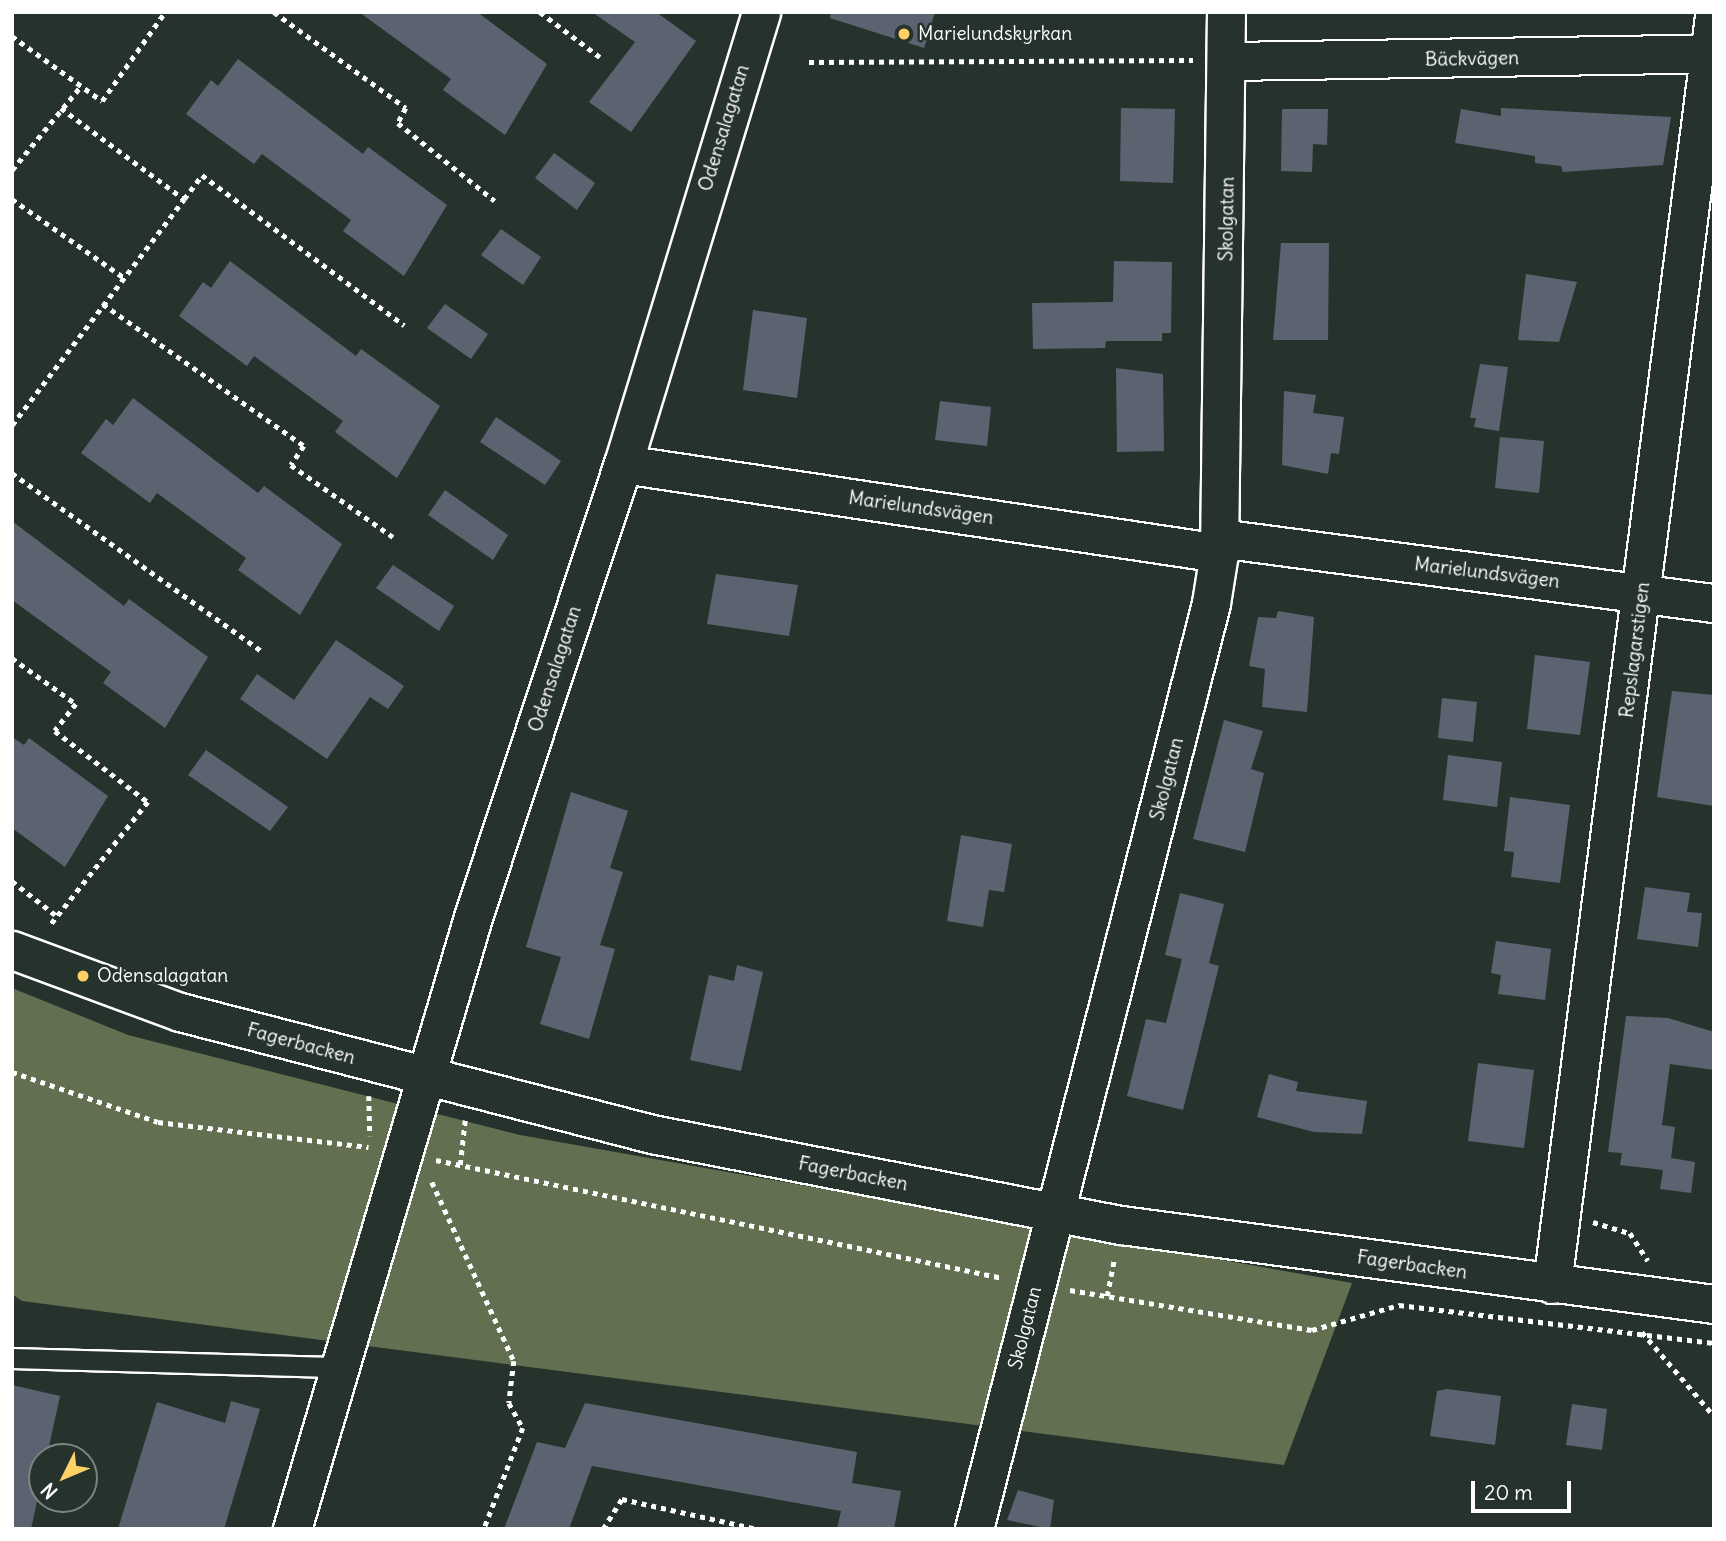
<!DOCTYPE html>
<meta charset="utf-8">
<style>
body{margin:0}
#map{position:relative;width:1726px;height:1541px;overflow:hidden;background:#26332d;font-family:Delius,sans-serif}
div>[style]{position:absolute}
.green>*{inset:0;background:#626f50}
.building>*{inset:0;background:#5c6370}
.path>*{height:4.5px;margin-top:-2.25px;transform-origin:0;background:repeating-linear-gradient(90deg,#fff 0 5px,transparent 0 10px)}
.roads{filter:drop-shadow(2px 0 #fff) drop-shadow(-2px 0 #fff) drop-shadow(0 2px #fff) drop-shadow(0 -2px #fff)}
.lane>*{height:19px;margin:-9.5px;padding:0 9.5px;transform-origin:9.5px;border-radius:9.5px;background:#26332d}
.street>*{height:37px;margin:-18.5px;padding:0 18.5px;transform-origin:18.5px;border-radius:18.5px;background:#26332d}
.dots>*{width:19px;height:19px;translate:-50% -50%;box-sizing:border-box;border:4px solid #26332d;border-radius:50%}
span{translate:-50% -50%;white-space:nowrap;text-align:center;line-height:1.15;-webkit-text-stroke:5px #26332d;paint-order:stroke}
.poi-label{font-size:19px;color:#fff}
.left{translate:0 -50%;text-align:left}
.street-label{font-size:19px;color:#fff}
.frame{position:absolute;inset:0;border:14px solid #fff;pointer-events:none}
.north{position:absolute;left:28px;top:1443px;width:70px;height:70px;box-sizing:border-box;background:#26332d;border:2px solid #7d8581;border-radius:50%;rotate:227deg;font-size:19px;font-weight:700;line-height:28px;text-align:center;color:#fff}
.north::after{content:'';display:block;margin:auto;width:24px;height:32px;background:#ffd166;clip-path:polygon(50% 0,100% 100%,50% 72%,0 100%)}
.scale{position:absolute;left:1471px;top:1481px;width:100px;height:32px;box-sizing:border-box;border:4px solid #fff;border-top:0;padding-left:9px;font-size:21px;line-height:24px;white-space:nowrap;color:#fff;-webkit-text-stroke:5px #26332d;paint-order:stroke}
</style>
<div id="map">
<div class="green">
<i style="clip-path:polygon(12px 988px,128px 1035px,520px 1135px,1352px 1283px,1284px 1465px,22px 1301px,12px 1294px)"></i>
</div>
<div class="building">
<i style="clip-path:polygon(359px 12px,477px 12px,547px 64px,505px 135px,443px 90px,451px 79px)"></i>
<i style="clip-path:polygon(592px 12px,656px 12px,696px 41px,631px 132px,589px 102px,635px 42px)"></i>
<i style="clip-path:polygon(831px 12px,935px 12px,924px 48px,830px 18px)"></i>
<i style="clip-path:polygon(238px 59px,363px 154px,368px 147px,447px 205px,404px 276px,343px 231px,351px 220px,262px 154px,254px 164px,186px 114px,211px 80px,218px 86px)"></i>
<i style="clip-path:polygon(1121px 108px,1175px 109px,1173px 183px,1120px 181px)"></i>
<i style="clip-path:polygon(1501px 108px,1671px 117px,1663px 165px,1563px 172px,1561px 166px,1535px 163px,1535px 156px,1455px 143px,1461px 109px,1501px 116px)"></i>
<i style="clip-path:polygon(1282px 109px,1328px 109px,1327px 145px,1313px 144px,1312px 172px,1281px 171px)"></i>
<i style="clip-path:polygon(554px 153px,595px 183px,577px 210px,535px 178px)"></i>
<i style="clip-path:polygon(501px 229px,541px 257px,523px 285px,481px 255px)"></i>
<i style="clip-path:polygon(1281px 243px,1329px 243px,1328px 340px,1273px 340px)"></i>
<i style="clip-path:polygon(230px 261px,356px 356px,361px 349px,440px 406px,397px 478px,335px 432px,343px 421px,254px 356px,247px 366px,179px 316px,203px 282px,211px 288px)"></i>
<i style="clip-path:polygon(1114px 261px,1172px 262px,1171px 333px,1162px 333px,1162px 341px,1106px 341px,1105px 348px,1033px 349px,1032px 303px,1113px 302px)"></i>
<i style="clip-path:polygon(1526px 274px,1577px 282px,1559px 342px,1518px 340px)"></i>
<i style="clip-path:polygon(445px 304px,488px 334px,471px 359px,427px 328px)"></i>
<i style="clip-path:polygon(753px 310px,807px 318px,797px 398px,743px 390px)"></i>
<i style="clip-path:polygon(1480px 364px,1508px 367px,1499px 431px,1474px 427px,1476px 418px,1470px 418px)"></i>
<i style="clip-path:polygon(1116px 368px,1163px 374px,1164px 451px,1117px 452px)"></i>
<i style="clip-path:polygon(1284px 391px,1316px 395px,1313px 413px,1344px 417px,1339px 454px,1331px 453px,1328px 474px,1282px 465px)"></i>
<i style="clip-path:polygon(133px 398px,258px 493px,264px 486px,342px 544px,300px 615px,238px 570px,246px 558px,157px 493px,150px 503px,81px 453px,106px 419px,113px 425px)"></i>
<i style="clip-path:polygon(940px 401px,991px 407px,987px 446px,935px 440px)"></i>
<i style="clip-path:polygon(496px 417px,561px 461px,545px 485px,480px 442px)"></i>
<i style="clip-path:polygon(1500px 437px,1544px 441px,1539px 493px,1495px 488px)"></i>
<i style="clip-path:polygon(445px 490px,508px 535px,493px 560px,428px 515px)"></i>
<i style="clip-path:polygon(12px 521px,124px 606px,129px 599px,208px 657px,165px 728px,103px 683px,111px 672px,12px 600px)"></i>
<i style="clip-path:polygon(393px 565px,454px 606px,439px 631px,376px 588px)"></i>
<i style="clip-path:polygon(716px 574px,798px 585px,789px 636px,707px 624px)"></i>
<i style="clip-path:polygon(1278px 611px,1314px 617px,1307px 712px,1262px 707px,1265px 669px,1249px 666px,1258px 617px,1276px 618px)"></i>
<i style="clip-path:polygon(336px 640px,404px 686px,388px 709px,370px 697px,327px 759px,240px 699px,257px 674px,294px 700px)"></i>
<i style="clip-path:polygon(1535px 655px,1590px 662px,1580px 735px,1527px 729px)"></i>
<i style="clip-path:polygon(1672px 691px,1714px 695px,1714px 806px,1657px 797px)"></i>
<i style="clip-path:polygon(1442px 698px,1477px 702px,1473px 742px,1438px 738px)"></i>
<i style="clip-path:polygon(1224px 720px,1263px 731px,1251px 769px,1264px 773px,1245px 852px,1193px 839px)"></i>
<i style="clip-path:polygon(12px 737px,24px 745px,29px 738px,108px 796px,65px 867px,12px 828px)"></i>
<i style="clip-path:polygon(206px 750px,288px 807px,270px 831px,188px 775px)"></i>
<i style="clip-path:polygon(1448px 755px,1502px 762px,1497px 807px,1443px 800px)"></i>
<i style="clip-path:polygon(571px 792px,628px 811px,610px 868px,623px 872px,600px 945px,615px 949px,589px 1039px,540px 1024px,561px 957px,526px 947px)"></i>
<i style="clip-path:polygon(1510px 797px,1570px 805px,1560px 883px,1511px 877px,1514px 852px,1504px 851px)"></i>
<i style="clip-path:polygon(961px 835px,1012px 844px,1004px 892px,989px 890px,983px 927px,947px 921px)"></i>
<i style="clip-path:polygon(1645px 887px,1690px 893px,1687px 912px,1702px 913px,1698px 947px,1637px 939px)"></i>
<i style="clip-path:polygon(1180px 893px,1224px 904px,1209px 963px,1219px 966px,1183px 1110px,1127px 1096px,1146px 1019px,1166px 1023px,1182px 959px,1165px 955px)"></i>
<i style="clip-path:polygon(1496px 941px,1551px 949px,1545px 1000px,1498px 994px,1501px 975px,1491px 973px)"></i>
<i style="clip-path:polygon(737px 965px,763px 972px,741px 1071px,690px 1060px,709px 975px,734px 981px)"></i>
<i style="clip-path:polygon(1626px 1016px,1668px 1018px,1714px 1032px,1714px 1070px,1670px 1064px,1662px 1125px,1675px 1127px,1671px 1158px,1695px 1162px,1691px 1193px,1660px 1189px,1663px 1170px,1620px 1165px,1622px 1153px,1608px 1152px)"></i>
<i style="clip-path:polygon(1478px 1063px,1534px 1070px,1524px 1148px,1468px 1141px)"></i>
<i style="clip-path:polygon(1269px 1074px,1298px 1082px,1296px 1091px,1367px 1101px,1362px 1134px,1314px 1132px,1257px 1117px)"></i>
<i style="clip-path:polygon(12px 1385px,60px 1396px,31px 1529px,12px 1529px)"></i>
<i style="clip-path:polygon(1447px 1389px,1501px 1396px,1495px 1445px,1430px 1436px,1437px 1391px)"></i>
<i style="clip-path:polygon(231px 1401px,260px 1409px,224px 1529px,118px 1529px,157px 1402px,225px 1423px)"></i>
<i style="clip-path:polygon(585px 1403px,857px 1452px,852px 1483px,901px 1491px,894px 1529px,837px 1529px,841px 1511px,592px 1466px,569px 1529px,504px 1529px,537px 1442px,565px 1448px)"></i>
<i style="clip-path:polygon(1572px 1404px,1607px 1409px,1602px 1450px,1566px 1445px)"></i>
<i style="clip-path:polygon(1018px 1490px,1054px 1500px,1050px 1529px,1007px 1520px)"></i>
</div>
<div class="path">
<i style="left:274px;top:12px;width:163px;rotate:36deg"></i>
<i style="left:406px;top:108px;width:17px;rotate:118deg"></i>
<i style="left:398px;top:123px;width:124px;rotate:38.8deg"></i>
<i style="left:540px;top:12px;width:75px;rotate:36.9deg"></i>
<i style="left:12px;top:36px;width:111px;rotate:35.8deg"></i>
<i style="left:102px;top:101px;width:109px;rotate:-54.7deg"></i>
<i style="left:809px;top:62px;width:384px;rotate:-0.3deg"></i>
<i style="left:61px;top:108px;width:153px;rotate:36.5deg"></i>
<i style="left:184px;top:199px;width:30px;rotate:-53deg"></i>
<i style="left:202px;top:175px;width:252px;rotate:36.6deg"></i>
<i style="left:12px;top:170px;width:109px;rotate:-50.6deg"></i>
<i style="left:12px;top:199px;width:136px;rotate:35.1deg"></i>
<i style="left:103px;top:304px;width:246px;rotate:35.2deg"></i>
<i style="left:304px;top:446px;width:23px;rotate:124deg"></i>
<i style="left:291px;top:465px;width:125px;rotate:35.2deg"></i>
<i style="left:12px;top:425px;width:284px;rotate:-52.7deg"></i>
<i style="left:12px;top:473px;width:307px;rotate:35.5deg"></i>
<i style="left:12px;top:658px;width:79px;rotate:35.7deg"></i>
<i style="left:76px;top:704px;width:34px;rotate:128deg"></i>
<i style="left:55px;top:731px;width:117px;rotate:37.4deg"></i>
<i style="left:148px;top:802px;width:159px;rotate:128.4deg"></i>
<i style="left:12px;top:881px;width:57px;rotate:37.9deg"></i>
<i style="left:12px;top:1072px;width:154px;rotate:18.9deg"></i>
<i style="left:158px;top:1122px;width:212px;rotate:6.8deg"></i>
<i style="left:369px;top:1096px;width:40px;rotate:88.6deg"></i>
<i style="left:436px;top:1160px;width:579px;rotate:11.76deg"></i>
<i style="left:460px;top:1165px;width:45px;rotate:-83.7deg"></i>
<i style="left:432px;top:1182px;width:197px;rotate:65.4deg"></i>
<i style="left:514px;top:1361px;width:42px;rotate:96.8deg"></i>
<i style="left:509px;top:1403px;width:29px;rotate:61deg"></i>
<i style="left:523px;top:1428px;width:108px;rotate:111.1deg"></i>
<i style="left:1593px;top:1222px;width:39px;rotate:17deg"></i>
<i style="left:1630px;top:1233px;width:33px;rotate:57deg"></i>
<i style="left:1070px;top:1290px;width:245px;rotate:9.4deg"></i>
<i style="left:1312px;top:1330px;width:91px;rotate:-16deg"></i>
<i style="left:1399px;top:1305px;width:317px;rotate:6.9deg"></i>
<i style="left:1107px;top:1296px;width:38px;rotate:-79deg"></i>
<i style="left:1642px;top:1332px;width:111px;rotate:49.4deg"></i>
<i style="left:603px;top:1529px;width:36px;rotate:-58deg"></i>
<i style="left:622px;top:1499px;width:138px;rotate:12.5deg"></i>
</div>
<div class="roads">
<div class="lane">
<i style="left:12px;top:1358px;width:329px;rotate:1.6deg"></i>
</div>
<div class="street">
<i style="left:1229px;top:61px;width:485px;rotate:-0.9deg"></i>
<i style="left:623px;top:464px;width:603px;rotate:8.49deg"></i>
<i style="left:1219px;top:538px;width:499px;rotate:7.5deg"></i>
<i style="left:12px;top:950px;width:179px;rotate:20.3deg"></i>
<i style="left:180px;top:1012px;width:488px;rotate:14.5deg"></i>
<i style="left:652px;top:1134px;width:478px;rotate:11deg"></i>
<i style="left:1121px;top:1225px;width:598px;rotate:7.59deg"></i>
<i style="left:1552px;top:1284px;width:1279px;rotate:-82.72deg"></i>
<i style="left:292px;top:1529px;width:638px;rotate:-73.52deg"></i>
<i style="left:473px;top:917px;width:477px;rotate:-71.7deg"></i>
<i style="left:623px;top:464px;width:473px;rotate:-73deg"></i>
<i style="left:974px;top:1529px;width:956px;rotate:-75.64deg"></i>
<i style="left:1211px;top:603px;width:51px;rotate:-80.9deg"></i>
<i style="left:1219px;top:553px;width:541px;rotate:-89.26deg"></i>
</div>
</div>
<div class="dots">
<i style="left:904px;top:34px;background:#ffd166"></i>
<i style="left:83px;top:976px;background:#ffd166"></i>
</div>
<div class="poi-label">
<span class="left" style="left:918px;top:34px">Marielundskyrkan</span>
<span class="left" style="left:97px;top:976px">Odensalagatan</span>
</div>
<div class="street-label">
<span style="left:1472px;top:59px;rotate:-1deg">Bäckvägen</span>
<span style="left:724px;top:128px;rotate:-73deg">Odensalagatan</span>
<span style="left:1227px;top:219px;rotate:-89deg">Skolgatan</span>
<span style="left:921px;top:508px;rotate:8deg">Marielundsvägen</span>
<span style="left:1487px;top:573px;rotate:7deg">Marielundsvägen</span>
<span style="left:1635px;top:650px;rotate:-83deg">Repslagarstigen</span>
<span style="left:555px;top:669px;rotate:-72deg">Odensalagatan</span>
<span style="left:1167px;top:779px;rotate:-76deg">Skolgatan</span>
<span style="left:301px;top:1044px;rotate:15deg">Fagerbacken</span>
<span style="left:853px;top:1174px;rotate:11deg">Fagerbacken</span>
<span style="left:1412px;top:1265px;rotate:8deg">Fagerbacken</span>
<span style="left:1025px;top:1328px;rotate:-76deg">Skolgatan</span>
</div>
<div class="frame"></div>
<div class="north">N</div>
<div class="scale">20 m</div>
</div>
